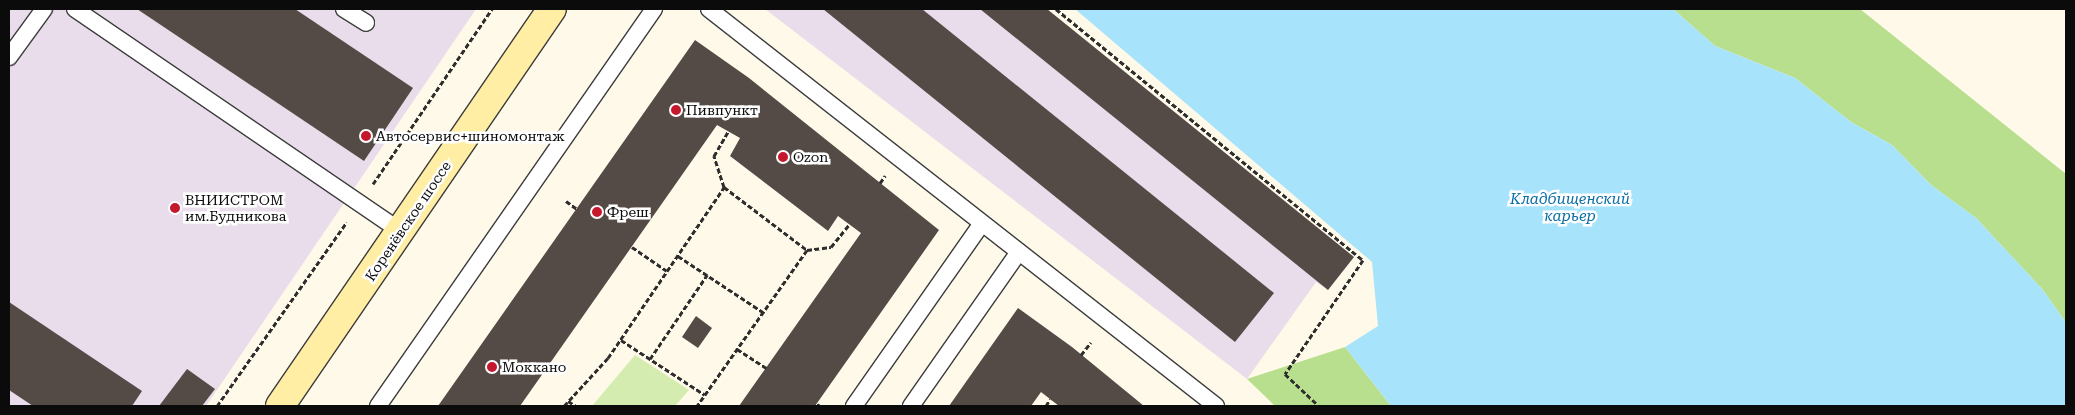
<!DOCTYPE html>
<meta charset="utf-8">
<style>
body{margin:0}
#map{position:relative;width:2075px;height:415px;overflow:hidden;background:#fff9e9;font-family:"Roboto Serif",serif}
div>[style]{position:absolute}
.industrial>*{inset:0;background:#e9ddeb}
.green>*{inset:0;background:#d4ecaf}
.forest>*{inset:0;background:#b8df8d}
.water>*{inset:0;background:#a8e3fc}
.building>*{inset:0;background:#544b46}
.path>*{height:3px;margin-top:-1.5px;transform-origin:0;background:repeating-linear-gradient(90deg,#2d2d2d 0 5px,transparent 0 7.5px)}
.roads{filter:drop-shadow(1px 0 #3e3e3e) drop-shadow(-1px 0 #3e3e3e) drop-shadow(0 1px #3e3e3e) drop-shadow(0 -1px #3e3e3e)}
.service>*{height:16px;margin:-8px;padding:0 8px;transform-origin:8px;border-radius:8px;background:#fff}
.secondary>*{height:28px;margin:-14px;padding:0 14px;transform-origin:14px;border-radius:14px;background:#ffeea4}
.dots>*{width:14px;height:14px;translate:-50% -50%;box-sizing:border-box;border:2px solid #fff;border-radius:50%}
span{translate:-50% -50%;white-space:nowrap;text-align:center;line-height:1.15;-webkit-text-stroke:5px #fff;paint-order:stroke}
.poi-label{font-size:14px;color:#0b0b0b}
.left{translate:0 -50%;text-align:left}
.street-label{font-size:14px;color:#0b0b0b}
.water-label{font-size:15px;color:#0a6ea6;font-style:italic}
.frame{position:absolute;inset:0;border:10px solid #0b0b0b;pointer-events:none}
</style>
<div id="map">
<div class="industrial">
<i style="clip-path:polygon(9px 9px,476px 9px,206px 406px,9px 406px)"></i>
<i style="clip-path:polygon(765px 9px,1047px 9px,1354px 257px,1328px 290px,1316px 282px,1247px 379px)"></i>
</div>
<div class="green">
<i style="clip-path:polygon(635px 355px,689px 390px,675px 406px,592px 406px)"></i>
</div>
<div class="forest">
<i style="clip-path:polygon(1673px 9px,1860px 9px,2066px 174px,2066px 323px,2043px 290px,1976px 218px,1931px 185px,1892px 145px,1851px 122px,1795px 78px,1715px 46px)"></i>
<i style="clip-path:polygon(1345px 347px,1391px 406px,1275px 406px,1247px 379px)"></i>
</div>
<div class="water">
<i style="clip-path:polygon(1075px 9px,1673px 9px,1715px 46px,1795px 78px,1851px 122px,1892px 145px,1931px 185px,1976px 218px,2043px 290px,2066px 323px,2066px 406px,1391px 406px,1345px 347px,1378px 326px,1372px 262px)"></i>
</div>
<div class="building">
<i style="clip-path:polygon(137px 9px,295px 9px,413px 88px,364px 161px)"></i>
<i style="clip-path:polygon(823px 9px,922px 9px,1274px 293px,1235px 342px)"></i>
<i style="clip-path:polygon(980px 9px,1047px 9px,1354px 257px,1328px 290px)"></i>
<i style="clip-path:polygon(695px 40px,749px 78px,939px 230px,815px 406px,739px 406px,861px 233px,838px 216px,828px 231px,730px 156px,740px 138px,717px 125px,520px 406px,438px 406px)"></i>
<i style="clip-path:polygon(9px 302px,142px 391px,132px 406px,33px 406px,9px 390px)"></i>
<i style="clip-path:polygon(1018px 308px,1072px 347px,1144px 406px,1059px 406px,1041px 392px,1031px 406px,949px 406px)"></i>
<i style="clip-path:polygon(696px 316px,712px 328px,698px 348px,682px 337px)"></i>
<i style="clip-path:polygon(187px 369px,215px 389px,202px 406px,159px 406px)"></i>
</div>
<div class="path">
<i style="left:1056px;top:9px;width:397px;rotate:39.3deg"></i>
<i style="left:1363px;top:260px;width:138px;rotate:124.4deg"></i>
<i style="left:1285px;top:374px;width:47px;rotate:43.3deg"></i>
<i style="left:880px;top:183px;width:9px;rotate:-54deg"></i>
<i style="left:373px;top:184px;width:212px;rotate:-55.8deg"></i>
<i style="left:724px;top:187px;width:33px;rotate:-108deg"></i>
<i style="left:714px;top:156px;width:28px;rotate:-60deg"></i>
<i style="left:566px;top:201px;width:14px;rotate:36deg"></i>
<i style="left:632px;top:247px;width:42px;rotate:34.4deg"></i>
<i style="left:807px;top:250px;width:24px;rotate:-7deg"></i>
<i style="left:831px;top:247px;width:28px;rotate:-51deg"></i>
<i style="left:678px;top:256px;width:102px;rotate:33.4deg"></i>
<i style="left:621px;top:340px;width:100px;rotate:33.2deg"></i>
<i style="left:737px;top:349px;width:35px;rotate:33deg"></i>
<i style="left:1081px;top:355px;width:16px;rotate:-52deg"></i>
<i style="left:650px;top:359px;width:102px;rotate:-55.8deg"></i>
<i style="left:568px;top:401px;width:9px;rotate:32deg"></i>
<i style="left:817px;top:404px;width:4px;rotate:34deg"></i>
<i style="left:217px;top:406px;width:225px;rotate:-54.8deg"></i>
<i style="left:564px;top:406px;width:65px;rotate:-47.5deg"></i>
<i style="left:608px;top:358px;width:207px;rotate:-55.8deg"></i>
<i style="left:724px;top:187px;width:104px;rotate:37.2deg"></i>
<i style="left:807px;top:250px;width:191px;rotate:125.2deg"></i>
<i style="left:1046px;top:406px;width:8px;rotate:-60deg"></i>
</div>
<div class="roads">
<div class="service">
<i style="left:75px;top:9px;width:394px;rotate:34.3deg"></i>
<i style="left:344px;top:9px;width:26px;rotate:32deg"></i>
<i style="left:709px;top:9px;width:644px;rotate:38.06deg"></i>
<i style="left:9px;top:57px;width:59px;rotate:-53.9deg"></i>
<i style="left:378px;top:406px;width:484px;rotate:-55.2deg"></i>
<i style="left:854px;top:406px;width:223px;rotate:-55deg"></i>
<i style="left:911px;top:406px;width:188px;rotate:-55deg"></i>
</div>
<div class="secondary">
<i style="left:280px;top:406px;width:481px;rotate:-55.6deg"></i>
</div>
</div>
<div class="dots">
<i style="left:676px;top:110px;background:#c6182d"></i>
<i style="left:366px;top:136px;background:#c6182d"></i>
<i style="left:783px;top:157px;background:#c6182d"></i>
<i style="left:175px;top:208px;background:#c6182d"></i>
<i style="left:597px;top:212px;background:#c6182d"></i>
<i style="left:492px;top:367px;background:#c6182d"></i>
</div>
<div class="poi-label">
<span class="left" style="left:686px;top:110px">Пивпункт</span>
<span class="left" style="left:376px;top:136px">Автосервис+шиномонтаж</span>
<span class="left" style="left:793px;top:157px">Ozon</span>
<span class="left" style="left:185px;top:208px">ВНИИСТРОМ<br>им.Будникова</span>
<span class="left" style="left:607px;top:212px">Фреш</span>
<span class="left" style="left:502px;top:367px">Моккано</span>
</div>
<div class="street-label">
<span style="left:408px;top:221px;rotate:-56deg">Коренёвское шоссе</span>
</div>
<div class="water-label">
<span style="left:1570px;top:208px">Кладбищенский<br>карьер</span>
</div>
<div class="frame"></div>
</div>
